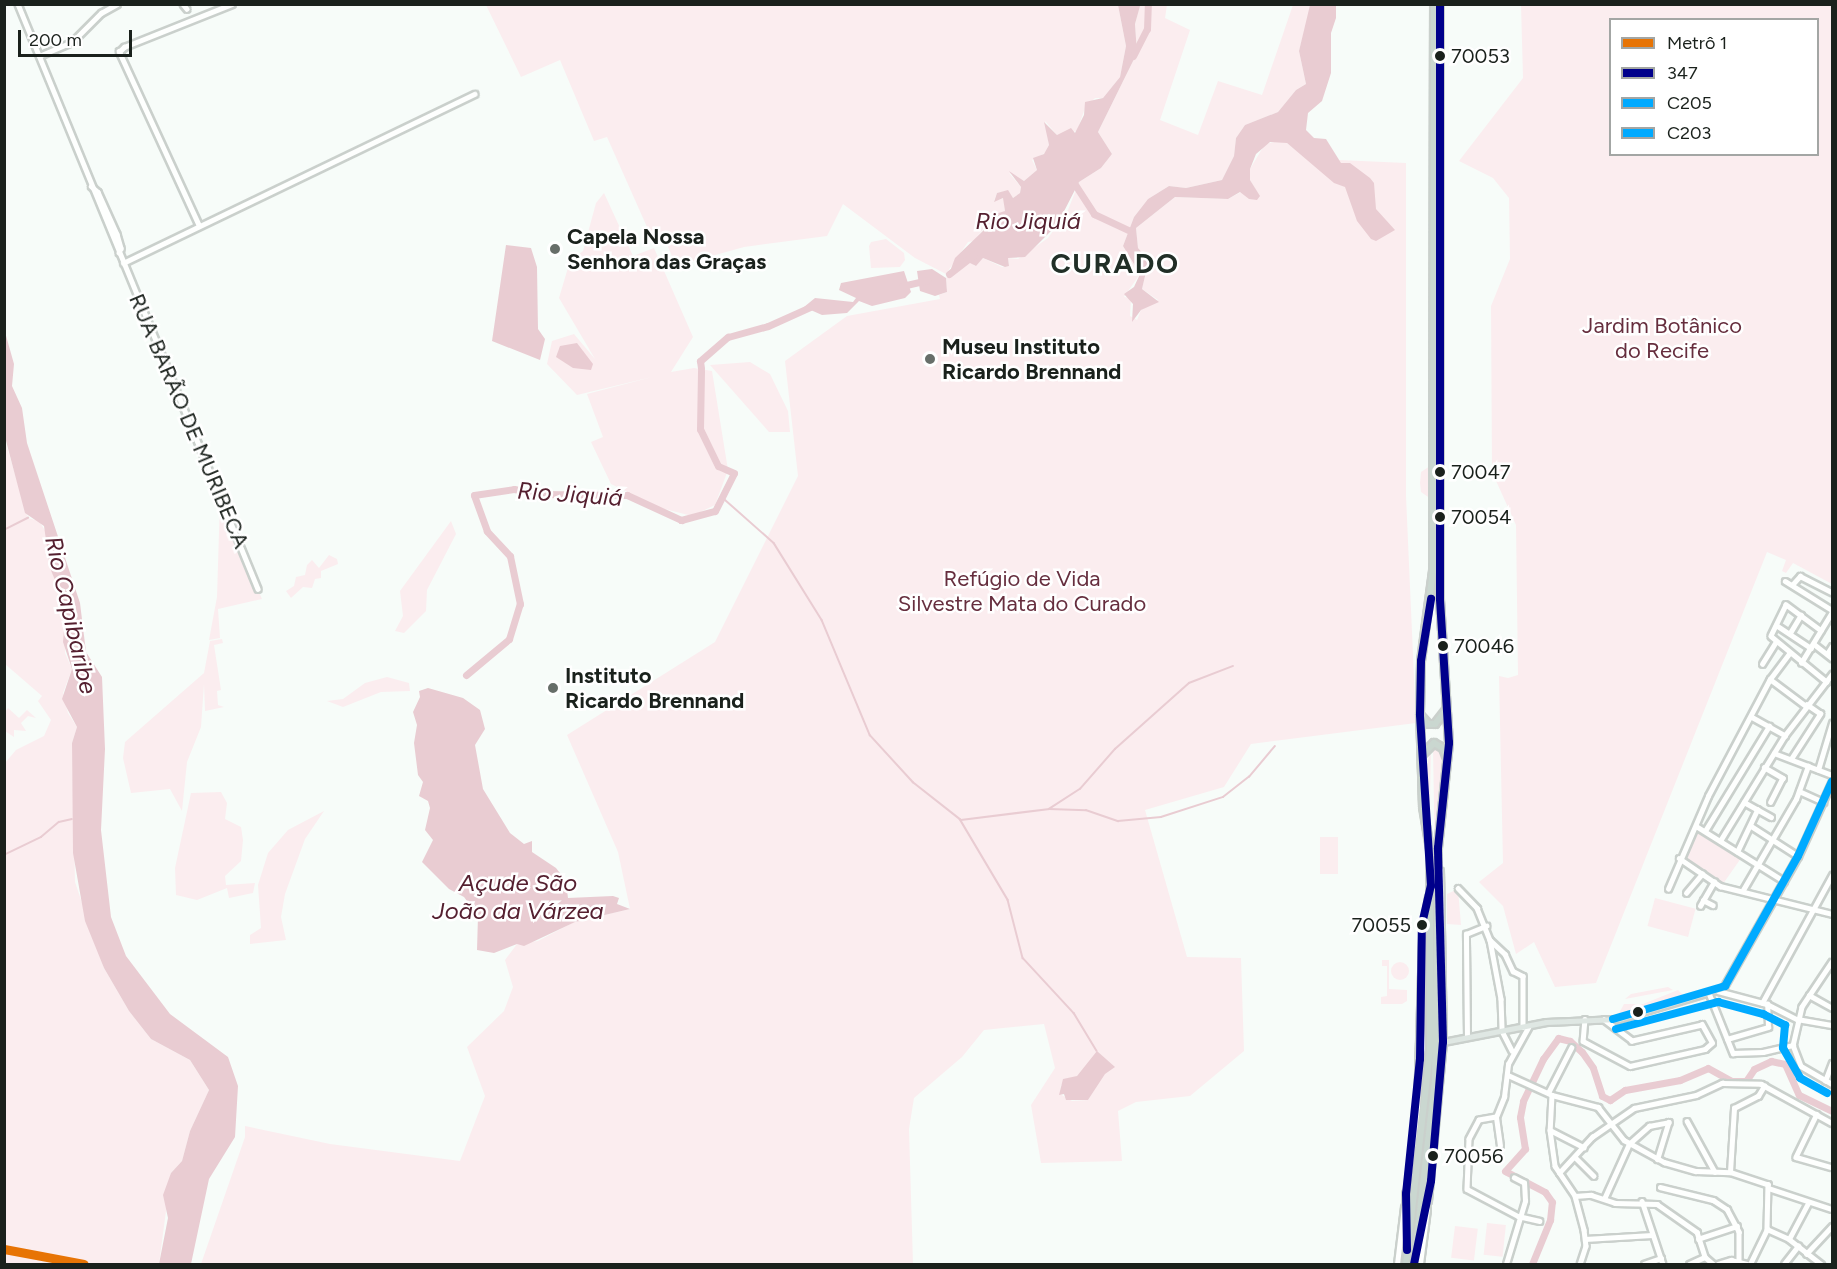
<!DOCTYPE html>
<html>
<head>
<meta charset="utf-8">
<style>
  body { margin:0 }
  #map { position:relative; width:1837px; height:1269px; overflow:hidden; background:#f7fcf9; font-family:Figtree,sans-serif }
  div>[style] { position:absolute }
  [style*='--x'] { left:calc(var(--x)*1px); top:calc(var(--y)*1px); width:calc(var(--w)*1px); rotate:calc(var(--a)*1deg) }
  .green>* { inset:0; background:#fbedef; transform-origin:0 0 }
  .round { border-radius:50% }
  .water>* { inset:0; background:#e9ccd2 }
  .stream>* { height:1.5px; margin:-0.75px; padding:0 0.75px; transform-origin:0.75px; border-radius:0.75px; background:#e9ccd2 }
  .river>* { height:7px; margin:-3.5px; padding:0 3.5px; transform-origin:3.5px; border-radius:3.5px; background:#e9ccd2 }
  .roads { filter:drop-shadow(2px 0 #cad0cc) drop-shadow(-2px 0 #cad0cc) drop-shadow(0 2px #cad0cc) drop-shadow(0 -2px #cad0cc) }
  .minor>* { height:4.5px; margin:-2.25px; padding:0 2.25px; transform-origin:2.25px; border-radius:2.25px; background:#fefffe }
  .major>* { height:5px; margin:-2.5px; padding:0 2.5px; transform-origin:2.5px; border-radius:2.5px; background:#dfe7e3 }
  .highway>* { height:6px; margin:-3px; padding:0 3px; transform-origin:3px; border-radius:3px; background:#cad7d0 }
  .bus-1>* { height:8px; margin:-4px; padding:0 4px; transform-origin:4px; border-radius:4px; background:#00008b }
  .bus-2>* { height:8px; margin:-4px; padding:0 4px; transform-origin:4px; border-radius:4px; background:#0af }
  .bus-3>* { height:8px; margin:-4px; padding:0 4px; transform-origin:4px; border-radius:4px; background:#0af }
  .metro-1>* { height:9px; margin:-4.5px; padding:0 4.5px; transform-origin:4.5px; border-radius:4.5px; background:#e77405 }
  .dots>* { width:16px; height:16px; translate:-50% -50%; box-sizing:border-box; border:3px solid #fff; border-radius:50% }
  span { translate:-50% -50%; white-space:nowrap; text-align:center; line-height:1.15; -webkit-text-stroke:5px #fff; paint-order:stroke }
  .bus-label { font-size:20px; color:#1a211c }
  .left { translate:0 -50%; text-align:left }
  .right { translate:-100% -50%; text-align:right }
  .poi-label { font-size:22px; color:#1a211c; font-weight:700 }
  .park-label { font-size:22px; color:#662e3e }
  .street-label { font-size:22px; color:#1a211c }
  .water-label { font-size:24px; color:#552030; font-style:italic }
  .district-label { font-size:28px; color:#212f27; font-weight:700; letter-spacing:1.5px }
  .frame { position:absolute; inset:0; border:6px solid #1a211c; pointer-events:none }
  .legend { position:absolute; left:1609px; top:18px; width:210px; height:138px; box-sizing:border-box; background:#fff; border:2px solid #a3a6a4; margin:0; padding:8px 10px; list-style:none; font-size:18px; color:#1a211c }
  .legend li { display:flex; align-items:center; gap:12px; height:30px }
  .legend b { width:30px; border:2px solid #a3a6a4 }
  .scale { position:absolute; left:18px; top:30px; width:114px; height:27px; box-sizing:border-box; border:3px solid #1a211c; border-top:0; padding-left:8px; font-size:18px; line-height:21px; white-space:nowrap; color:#1a211c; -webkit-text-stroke:4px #fff; paint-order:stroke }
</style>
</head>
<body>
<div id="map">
  <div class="green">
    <div style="clip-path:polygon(486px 5px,1118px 5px,1126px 46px,1120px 77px,1103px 98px,1095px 98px,1085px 108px,1077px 131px,1057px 135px,1045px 121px,1049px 145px,1045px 153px,1032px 160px,1037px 170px,1024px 181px,1009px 173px,1021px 187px,1020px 193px,1013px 198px,1006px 191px,997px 193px,994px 201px,1004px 198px,1005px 211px,988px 223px,974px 241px,968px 242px,946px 274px,915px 258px,843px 204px,827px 236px,744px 247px,676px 266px,666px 242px,655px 245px,607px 137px,594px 141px,560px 60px,521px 77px)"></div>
    <div style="clip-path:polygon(evenodd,1140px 5px,1167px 5px,1165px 18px,1190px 30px,1160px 120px,1198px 135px,1218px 81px,1262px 95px,1293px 5px,1310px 5px,1310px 9px,1299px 51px,1306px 84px,1296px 90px,1278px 112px,1245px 125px,1236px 138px,1234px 156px,1222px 180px,1186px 188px,1169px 186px,1148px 199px,1134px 217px,1123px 246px,1140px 274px,1124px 297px,1131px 298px,1130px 316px,1137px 320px,1141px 310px,1158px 300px,1142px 289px,1146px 272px,1155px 267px,1138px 248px,1136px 228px,1175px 197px,1228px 199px,1241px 192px,1259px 196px,1250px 180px,1250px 169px,1265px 144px,1283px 140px,1328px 175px,1339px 160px,1406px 163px,1406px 496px,1416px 723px,1251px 744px,1224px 787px,1145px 810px,1187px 957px,1241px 958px,1244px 1051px,1190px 1096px,1136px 1102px,1118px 1111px,1122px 1161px,1041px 1163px,1031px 1105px,1055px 1068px,1044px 1024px,984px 1030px,962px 1057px,914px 1098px,909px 1129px,913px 1264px,201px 1264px,245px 1137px,245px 1126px,330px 1144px,460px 1161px,485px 1096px,467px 1047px,504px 1011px,513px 987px,505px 960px,517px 944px,538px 941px,574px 922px,630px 909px,618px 852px,567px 735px,715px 642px,798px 476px,785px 361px,847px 316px,940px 299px,939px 295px,947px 292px,946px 278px,962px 261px,968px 260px,975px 266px,983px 258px,1002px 267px,1009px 266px,1008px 258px,1018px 259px,1048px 238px,1068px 210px,1079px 182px,1101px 168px,1112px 154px,1098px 132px,1137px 53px,1135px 24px,1140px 5px,1098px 1052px,1114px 1067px,1104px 1074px,1088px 1100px,1072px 1101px,1060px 1094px,1061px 1085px,1077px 1076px,1098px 1052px)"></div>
    <div style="clip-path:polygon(evenodd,1521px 5px,1832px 5px,1832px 584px,1793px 563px,1786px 573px,1782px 571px,1786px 560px,1767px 552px,1596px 983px,1555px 987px,1534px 942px,1516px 954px,1503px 906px,1479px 882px,1503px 863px,1499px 676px,1508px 678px,1518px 675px,1516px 525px,1492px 472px,1491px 306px,1510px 259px,1509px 198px,1493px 178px,1459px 161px,1523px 78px,1521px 5px,1610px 20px,1818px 20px,1818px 154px,1610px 154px,1610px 20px)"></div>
    <div style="clip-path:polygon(604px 193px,633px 256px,654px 248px,693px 337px,671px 372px,694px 368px,712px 371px,728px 470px,715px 505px,692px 516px,661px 508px,611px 484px,591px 442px,603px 437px,587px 394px,652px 377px,577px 395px,547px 364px,552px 341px,574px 334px,595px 359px,559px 298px,570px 261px,583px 251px,596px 203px)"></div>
    <div style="clip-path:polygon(886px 239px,904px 253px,905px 260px,900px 267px,871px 268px,869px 246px,871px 242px)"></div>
    <div style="clip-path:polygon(750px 362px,770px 374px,788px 411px,790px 432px,769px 432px,710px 365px)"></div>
    <div style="clip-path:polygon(4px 437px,28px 518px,39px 521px,46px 532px,50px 567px,66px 607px,65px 653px,72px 669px,63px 693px,68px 713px,77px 727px,72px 743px,75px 882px,104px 968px,129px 1011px,151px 1039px,190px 1060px,209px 1090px,190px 1131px,182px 1161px,171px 1173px,159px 1264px,5px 1264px,5px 763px,16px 750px,44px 736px,51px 720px,38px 701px,42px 696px,5px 664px)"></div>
    <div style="clip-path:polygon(1430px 466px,1431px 499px,1421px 492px,1420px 483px,1421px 472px)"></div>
    <div style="clip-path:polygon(220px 500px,262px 599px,218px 609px,220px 638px,209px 640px,217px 597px)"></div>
    <div style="clip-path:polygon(451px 521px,456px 534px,427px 590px,426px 611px,404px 633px,395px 631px,403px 616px,400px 591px)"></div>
    <div style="clip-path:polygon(329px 555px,337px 559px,338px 564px,321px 571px,321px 578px,315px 579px,312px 588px,303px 587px,291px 598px,286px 591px,294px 586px,296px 577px,305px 575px,307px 565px,312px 560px,319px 568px)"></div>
    <div style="clip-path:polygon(222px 639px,223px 643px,214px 645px,221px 690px,217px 691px,218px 705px,224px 707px,205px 711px,204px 684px,201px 727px,187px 762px,182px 811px,170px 789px,131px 793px,123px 758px,125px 742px,204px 673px,210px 641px)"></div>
    <div style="clip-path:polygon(387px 677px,409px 683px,410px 691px,381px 692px,343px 707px,327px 701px,343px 699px,365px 683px)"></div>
    <div style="clip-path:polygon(8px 708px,19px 718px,27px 710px,36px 718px,28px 716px,21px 723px,26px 731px,14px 730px,14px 737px,5px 731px,5px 712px)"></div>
    <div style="clip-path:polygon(1433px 748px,1441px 751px,1444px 764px,1435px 862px)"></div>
    <div style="clip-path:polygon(1431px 749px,1430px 801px,1427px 820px,1426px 769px)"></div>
    <div style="clip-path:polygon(221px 792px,227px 803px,225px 819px,241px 827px,243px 840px,241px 861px,225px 876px,226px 885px,255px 883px,253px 893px,229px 898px,227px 888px,197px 900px,176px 895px,175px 868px,191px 793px)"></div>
    <div style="clip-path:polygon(324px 811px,305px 839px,285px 894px,281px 917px,286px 940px,250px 944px,250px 935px,261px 928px,258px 885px,268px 853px,288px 830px)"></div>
    <div style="left:1698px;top:829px;width:52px;height:33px;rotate:35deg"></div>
    <div style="left:1320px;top:837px;width:18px;height:37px"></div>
    <div style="clip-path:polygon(1458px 889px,1461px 925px,1447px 924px,1447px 894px)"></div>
    <div style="left:1655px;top:898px;width:42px;height:29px;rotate:15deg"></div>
    <div style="clip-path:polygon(1382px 960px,1389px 960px,1389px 989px,1407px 990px,1407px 1001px,1402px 1004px,1381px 1004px,1381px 997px,1387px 996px,1387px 966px,1382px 966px)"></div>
    <div class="round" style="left:1391px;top:962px;width:18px;height:18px"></div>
    <div style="clip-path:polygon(1668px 987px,1673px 990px,1625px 999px,1631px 994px)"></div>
    <div style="clip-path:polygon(1678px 990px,1685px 997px,1618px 1015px,1624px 1004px,1643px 1004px)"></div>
    <div style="left:1487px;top:1223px;width:19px;height:32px;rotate:6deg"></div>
    <div style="left:1455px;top:1226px;width:23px;height:32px;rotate:7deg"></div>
  </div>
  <div class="water">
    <div style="clip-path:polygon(1118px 5px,1140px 6px,1135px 24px,1137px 53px,1098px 132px,1112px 154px,1101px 168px,1079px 182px,1057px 225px,1025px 257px,1008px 258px,1009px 266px,1005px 267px,983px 258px,976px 266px,964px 260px,949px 274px,955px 258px,986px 228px,989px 216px,1005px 211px,1003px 198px,994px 202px,997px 193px,1008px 190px,1013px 198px,1020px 193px,1021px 187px,1009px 171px,1024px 181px,1037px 170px,1033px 158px,1044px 154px,1049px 145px,1044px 122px,1057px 135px,1071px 128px,1075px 133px,1084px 115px,1085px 102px,1103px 98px,1120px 77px,1126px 46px)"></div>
    <div style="clip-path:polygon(1310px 5px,1336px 5px,1336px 18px,1331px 33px,1331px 73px,1322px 101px,1308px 113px,1306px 130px,1314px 138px,1326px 139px,1341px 163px,1350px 163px,1370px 178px,1374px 183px,1376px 209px,1395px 230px,1376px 241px,1371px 239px,1357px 221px,1345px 187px,1334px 183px,1287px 143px,1270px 142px,1256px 154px,1250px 169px,1250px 180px,1260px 196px,1257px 200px,1249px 199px,1240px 192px,1228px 199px,1175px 197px,1136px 228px,1138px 248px,1155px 267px,1146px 272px,1142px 289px,1159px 302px,1141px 310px,1132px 322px,1133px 304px,1124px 294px,1134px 287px,1140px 274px,1123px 246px,1134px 217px,1148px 199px,1169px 186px,1186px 188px,1222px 180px,1234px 156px,1236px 138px,1245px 125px,1278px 112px,1296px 90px,1306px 84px,1299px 51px)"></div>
    <div style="clip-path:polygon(506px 245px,531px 248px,537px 267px,538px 329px,545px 339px,540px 360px,492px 341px)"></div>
    <div style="clip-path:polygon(932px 269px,946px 278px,947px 292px,935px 296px,920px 291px,917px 271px)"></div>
    <div style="clip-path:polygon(904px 271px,911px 292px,905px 298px,872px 306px,859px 301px,847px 313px,822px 315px,804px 307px,815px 298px,853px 302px,856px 298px,839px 290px,841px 283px)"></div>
    <div style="clip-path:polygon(5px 332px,14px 364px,12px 386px,22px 408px,27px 443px,80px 603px,86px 652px,102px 677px,105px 749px,101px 830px,111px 917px,126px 956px,170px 1014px,228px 1057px,238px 1086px,235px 1137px,209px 1179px,191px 1264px,159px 1264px,168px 1218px,163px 1195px,171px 1173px,182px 1161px,190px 1131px,209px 1090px,190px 1060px,151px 1039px,129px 1011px,104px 968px,85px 921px,73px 853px,72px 743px,77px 727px,62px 699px,72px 669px,63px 642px,66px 607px,50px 568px,44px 526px,25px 513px,5px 437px)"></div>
    <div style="clip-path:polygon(577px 343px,593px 364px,591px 370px,573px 368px,556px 357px,560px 346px)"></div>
    <div style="clip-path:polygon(428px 688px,463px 698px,480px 710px,485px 729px,475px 745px,483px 789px,510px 833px,524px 844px,532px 841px,532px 852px,556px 868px,566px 881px,568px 898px,613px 896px,619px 898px,617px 904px,630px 909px,575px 922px,524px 946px,517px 944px,494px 953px,477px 950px,478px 916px,464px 897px,449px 889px,422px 862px,433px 840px,425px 830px,430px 808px,428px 801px,419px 796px,423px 782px,418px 775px,414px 743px,417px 725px,413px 712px,420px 697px,419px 691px)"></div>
    <div style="clip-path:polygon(1097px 1051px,1115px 1067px,1105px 1074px,1088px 1100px,1066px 1100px,1064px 1094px,1059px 1095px,1063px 1079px,1077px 1076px)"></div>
  </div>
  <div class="stream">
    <div style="--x:722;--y:497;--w:69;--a:41.5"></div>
    <div style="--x:774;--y:543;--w:91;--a:58.1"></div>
    <div style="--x:822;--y:620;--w:125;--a:67.3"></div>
    <div style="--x:870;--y:735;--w:64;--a:47.5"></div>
    <div style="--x:913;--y:782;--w:60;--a:38.2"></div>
    <div style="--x:960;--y:819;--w:94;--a:59.3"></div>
    <div style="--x:1008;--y:900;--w:60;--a:75.5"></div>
    <div style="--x:1023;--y:958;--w:75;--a:47.2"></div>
    <div style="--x:1074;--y:1013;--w:44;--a:58.8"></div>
    <div style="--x:4;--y:530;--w:27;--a:-27"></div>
    <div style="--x:1049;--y:809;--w:37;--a:-33"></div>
    <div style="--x:1080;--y:789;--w:53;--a:-48.8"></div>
    <div style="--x:1115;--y:749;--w:99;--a:-41.7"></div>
    <div style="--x:1189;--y:683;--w:47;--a:-21.1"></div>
    <div style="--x:961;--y:820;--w:89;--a:-7.1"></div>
    <div style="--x:1049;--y:809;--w:37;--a:2"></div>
    <div style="--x:1086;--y:810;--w:34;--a:19"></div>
    <div style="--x:1118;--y:821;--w:43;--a:-5.3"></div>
    <div style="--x:1161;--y:817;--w:65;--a:-17.9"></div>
    <div style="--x:1223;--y:797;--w:33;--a:-38"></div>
    <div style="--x:1249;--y:777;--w:40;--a:-50"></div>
    <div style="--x:4;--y:855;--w:41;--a:-25.9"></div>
    <div style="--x:41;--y:837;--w:23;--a:-40"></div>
    <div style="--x:59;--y:822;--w:13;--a:-13"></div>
  </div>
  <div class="river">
    <div style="--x:1133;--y:56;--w:30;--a:-63"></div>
    <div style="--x:1147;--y:29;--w:25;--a:-88"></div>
    <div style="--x:1074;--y:183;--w:37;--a:57"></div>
    <div style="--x:1094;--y:214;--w:38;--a:25"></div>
    <div style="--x:949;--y:274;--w:31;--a:-38"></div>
    <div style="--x:902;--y:286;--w:26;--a:-13"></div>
    <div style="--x:701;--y:368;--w:7;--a:-98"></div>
    <div style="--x:700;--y:361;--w:37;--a:-41"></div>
    <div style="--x:728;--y:337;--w:41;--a:-15.4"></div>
    <div style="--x:768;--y:326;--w:46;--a:-24.3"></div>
    <div style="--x:466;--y:675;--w:56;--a:-39.9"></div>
    <div style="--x:509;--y:639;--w:37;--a:-73"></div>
    <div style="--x:520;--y:604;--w:49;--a:-101.8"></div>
    <div style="--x:510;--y:556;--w:34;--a:-133"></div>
    <div style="--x:487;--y:531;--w:38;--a:-110"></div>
    <div style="--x:474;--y:495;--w:40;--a:-8.5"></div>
    <div style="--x:514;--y:489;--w:26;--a:11"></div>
    <div style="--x:540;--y:494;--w:87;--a:0.7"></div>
    <div style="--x:627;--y:495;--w:60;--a:24.8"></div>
    <div style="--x:681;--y:520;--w:35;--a:-15"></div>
    <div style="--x:715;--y:511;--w:42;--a:-63.4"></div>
    <div style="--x:734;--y:473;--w:17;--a:-156"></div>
    <div style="--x:718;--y:466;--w:41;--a:-115.9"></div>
    <div style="--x:700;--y:429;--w:58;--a:-89"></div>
    <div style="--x:1532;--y:1264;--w:48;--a:-67.8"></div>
    <div style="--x:1550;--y:1220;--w:18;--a:-84"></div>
    <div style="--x:1552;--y:1202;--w:12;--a:-125"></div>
    <div style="--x:1545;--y:1192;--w:45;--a:-152.3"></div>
    <div style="--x:1505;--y:1171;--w:30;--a:-48"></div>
    <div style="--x:1525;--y:1149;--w:32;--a:-99"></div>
    <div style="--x:1520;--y:1117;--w:16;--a:-79"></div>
    <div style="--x:1523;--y:1101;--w:47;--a:-64.5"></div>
    <div style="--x:1543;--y:1059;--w:26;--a:-54"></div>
    <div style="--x:1558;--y:1038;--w:12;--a:14"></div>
    <div style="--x:1570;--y:1041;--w:16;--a:43"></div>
    <div style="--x:1582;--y:1052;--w:19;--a:55"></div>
    <div style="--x:1593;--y:1068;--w:29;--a:72"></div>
    <div style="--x:1602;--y:1096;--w:9;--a:27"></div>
    <div style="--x:1610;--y:1100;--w:18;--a:-34"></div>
    <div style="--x:1625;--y:1090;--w:56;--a:-10.3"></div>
    <div style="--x:1680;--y:1080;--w:30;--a:-23"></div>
    <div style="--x:1708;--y:1068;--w:26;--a:29"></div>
    <div style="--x:1731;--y:1081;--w:15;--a:0"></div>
    <div style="--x:1746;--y:1081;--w:14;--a:-56"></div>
    <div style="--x:1754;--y:1069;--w:19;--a:-25"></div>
    <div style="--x:1771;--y:1061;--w:14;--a:12"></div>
    <div style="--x:1785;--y:1064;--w:34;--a:66"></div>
    <div style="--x:1799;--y:1095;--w:37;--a:26"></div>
  </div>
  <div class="roads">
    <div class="minor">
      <div style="--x:18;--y:4;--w:632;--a:67.69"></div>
      <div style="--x:183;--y:4;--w:6;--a:51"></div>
      <div style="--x:39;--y:56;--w:36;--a:-23"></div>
      <div style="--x:72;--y:42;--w:41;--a:-45"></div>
      <div style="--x:101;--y:13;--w:18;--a:-29"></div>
      <div style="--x:91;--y:186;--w:9;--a:41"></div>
      <div style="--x:98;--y:192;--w:46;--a:65.7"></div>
      <div style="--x:117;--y:234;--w:15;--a:74"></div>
      <div style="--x:121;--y:248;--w:5;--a:112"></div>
      <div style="--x:199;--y:226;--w:192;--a:-114.7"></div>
      <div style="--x:119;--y:52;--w:7;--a:-45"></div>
      <div style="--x:124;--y:47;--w:116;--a:-21.7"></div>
      <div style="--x:123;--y:263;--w:390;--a:-25.7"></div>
      <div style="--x:1785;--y:581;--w:55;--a:31.7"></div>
      <div style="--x:1792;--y:585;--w:12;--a:-48"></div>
      <div style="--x:1800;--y:576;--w:36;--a:27"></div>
      <div style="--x:1776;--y:625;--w:42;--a:33.3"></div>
      <div style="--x:1821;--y:631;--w:44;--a:-143.4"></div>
      <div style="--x:1786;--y:605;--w:34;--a:116"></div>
      <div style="--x:1771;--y:636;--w:72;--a:39.4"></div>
      <div style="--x:1790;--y:633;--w:21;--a:-59"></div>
      <div style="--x:1814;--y:644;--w:23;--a:38"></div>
      <div style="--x:1827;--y:654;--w:9;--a:-58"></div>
      <div style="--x:1801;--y:663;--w:60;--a:-58.7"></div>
      <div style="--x:1762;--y:664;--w:26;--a:-58"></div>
      <div style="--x:1770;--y:679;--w:45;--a:36.9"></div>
      <div style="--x:1752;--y:717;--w:38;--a:29"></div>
      <div style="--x:1774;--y:753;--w:62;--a:20.8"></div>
      <div style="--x:1791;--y:759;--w:54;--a:-57.2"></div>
      <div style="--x:1820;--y:714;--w:16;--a:-145"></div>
      <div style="--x:1764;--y:767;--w:22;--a:30"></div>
      <div style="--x:1783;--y:778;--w:27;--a:117"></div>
      <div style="--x:1818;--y:770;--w:49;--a:-73.4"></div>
      <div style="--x:1799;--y:791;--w:27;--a:24"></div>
      <div style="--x:1744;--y:802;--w:31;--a:29"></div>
      <div style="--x:1696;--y:826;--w:104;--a:32"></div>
      <div style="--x:1751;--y:826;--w:56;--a:32.6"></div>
      <div style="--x:1705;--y:831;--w:123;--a:-58.6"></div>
      <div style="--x:1720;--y:841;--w:124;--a:-58.5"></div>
      <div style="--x:1785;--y:735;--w:77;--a:-52.4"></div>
      <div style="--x:1737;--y:852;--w:47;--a:-64.5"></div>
      <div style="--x:1679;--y:858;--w:50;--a:34.3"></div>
      <div style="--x:1720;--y:886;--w:115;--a:14"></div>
      <div style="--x:1458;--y:888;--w:28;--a:46"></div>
      <div style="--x:1477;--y:908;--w:35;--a:68"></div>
      <div style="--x:1490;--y:940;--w:21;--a:43"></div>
      <div style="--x:1505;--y:954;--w:19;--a:65"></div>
      <div style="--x:1513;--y:971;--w:11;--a:27"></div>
      <div style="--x:1523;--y:976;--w:51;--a:90"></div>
      <div style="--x:1668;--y:889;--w:101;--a:-66.7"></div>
      <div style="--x:1708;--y:796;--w:132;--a:-62.1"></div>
      <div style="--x:1770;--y:679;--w:31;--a:-53"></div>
      <div style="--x:1743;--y:890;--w:105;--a:-59.8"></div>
      <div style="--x:1796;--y:799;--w:35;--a:-70"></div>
      <div style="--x:1686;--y:893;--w:25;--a:-50"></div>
      <div style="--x:1703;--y:900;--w:11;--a:27"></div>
      <div style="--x:1700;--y:906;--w:28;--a:-60"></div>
      <div style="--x:1490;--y:940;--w:60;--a:79.4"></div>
      <div style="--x:1501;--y:999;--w:32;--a:88"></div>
      <div style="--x:1502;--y:1031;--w:22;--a:63"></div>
      <div style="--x:1832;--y:962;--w:54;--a:123.7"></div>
      <div style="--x:1802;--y:1007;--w:39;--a:103"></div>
      <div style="--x:1793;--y:1045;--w:22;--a:69"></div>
      <div style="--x:1801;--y:1066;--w:36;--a:30"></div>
      <div style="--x:1718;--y:991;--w:51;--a:14.9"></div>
      <div style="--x:1767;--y:1004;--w:34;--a:27"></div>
      <div style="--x:1797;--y:1019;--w:36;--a:10"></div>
      <div style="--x:1709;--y:993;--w:65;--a:68.2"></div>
      <div style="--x:1733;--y:1053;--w:30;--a:-2"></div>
      <div style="--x:1763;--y:1052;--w:31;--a:-13"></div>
      <div style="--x:1809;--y:995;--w:26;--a:29"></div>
      <div style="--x:1762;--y:1003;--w:146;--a:-61.3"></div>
      <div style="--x:1585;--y:1019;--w:22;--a:95"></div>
      <div style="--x:1583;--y:1041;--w:53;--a:28"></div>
      <div style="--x:1630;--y:1066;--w:77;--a:-12.8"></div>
      <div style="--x:1705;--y:1049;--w:9;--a:-41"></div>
      <div style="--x:1712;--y:1043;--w:21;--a:-119"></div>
      <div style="--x:1702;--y:1025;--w:72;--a:167.1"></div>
      <div style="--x:1632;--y:1041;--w:35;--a:-143"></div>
      <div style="--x:1467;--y:1037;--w:103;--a:-90.6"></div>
      <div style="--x:1466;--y:934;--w:22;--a:-22"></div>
      <div style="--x:1727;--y:1039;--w:43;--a:-16.3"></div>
      <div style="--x:1768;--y:1027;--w:23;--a:-92"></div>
      <div style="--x:1508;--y:1075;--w:48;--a:24.4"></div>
      <div style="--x:1552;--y:1095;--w:48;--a:14.6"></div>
      <div style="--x:1598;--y:1107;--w:42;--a:51.8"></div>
      <div style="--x:1624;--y:1140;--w:46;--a:28.8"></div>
      <div style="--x:1664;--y:1162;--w:33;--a:16"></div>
      <div style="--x:1696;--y:1171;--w:34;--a:2"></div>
      <div style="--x:1730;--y:1172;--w:40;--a:18"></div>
      <div style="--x:1768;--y:1184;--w:45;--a:91.3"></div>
      <div style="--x:1767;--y:1229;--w:24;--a:24"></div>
      <div style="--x:1789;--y:1239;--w:41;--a:38"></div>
      <div style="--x:1825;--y:1081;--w:19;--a:-69"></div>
      <div style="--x:1548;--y:1093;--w:51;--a:-62.9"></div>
      <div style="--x:1552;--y:1095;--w:35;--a:93"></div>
      <div style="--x:1550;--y:1130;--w:36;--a:82"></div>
      <div style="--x:1555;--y:1166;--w:36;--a:56"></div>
      <div style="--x:1575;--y:1196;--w:35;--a:75"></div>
      <div style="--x:1584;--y:1230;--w:16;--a:83"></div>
      <div style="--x:1586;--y:1246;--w:19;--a:108"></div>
      <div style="--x:1817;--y:1114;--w:48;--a:116"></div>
      <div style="--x:1796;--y:1157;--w:37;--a:16"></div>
      <div style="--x:1496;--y:1117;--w:17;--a:170"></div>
      <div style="--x:1479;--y:1120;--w:21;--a:118"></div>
      <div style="--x:1469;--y:1139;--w:50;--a:92.3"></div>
      <div style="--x:1467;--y:1189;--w:58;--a:27.9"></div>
      <div style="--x:1518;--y:1216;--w:22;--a:13"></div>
      <div style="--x:1687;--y:1121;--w:58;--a:61.2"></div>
      <div style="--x:1550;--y:1130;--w:38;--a:27"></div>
      <div style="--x:1500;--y:1146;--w:29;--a:-98"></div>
      <div style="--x:1496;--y:1117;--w:22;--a:-68"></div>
      <div style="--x:1504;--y:1097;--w:33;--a:-83"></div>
      <div style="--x:1508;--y:1064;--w:43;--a:-61.1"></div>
      <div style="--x:1576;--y:1158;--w:25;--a:45"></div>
      <div style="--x:1730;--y:1172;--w:64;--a:-86.4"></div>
      <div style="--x:1734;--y:1108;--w:27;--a:-27"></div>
      <div style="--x:1758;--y:1096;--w:12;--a:-59"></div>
      <div style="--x:1559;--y:1173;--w:49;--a:-47.5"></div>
      <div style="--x:1592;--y:1137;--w:51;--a:-34.6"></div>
      <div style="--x:1634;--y:1108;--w:63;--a:-11.8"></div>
      <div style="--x:1696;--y:1095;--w:29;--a:-25"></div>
      <div style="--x:1722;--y:1083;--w:39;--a:1"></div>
      <div style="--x:1761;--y:1084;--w:81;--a:28.8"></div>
      <div style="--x:1660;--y:1187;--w:55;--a:13.8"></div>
      <div style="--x:1713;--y:1200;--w:17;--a:33"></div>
      <div style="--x:1727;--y:1209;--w:26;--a:62"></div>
      <div style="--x:1739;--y:1232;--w:30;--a:90"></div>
      <div style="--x:1768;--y:1188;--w:67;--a:18.2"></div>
      <div style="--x:1406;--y:1196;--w:90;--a:-83"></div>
      <div style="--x:1417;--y:1107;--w:170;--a:-88.3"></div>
      <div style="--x:1422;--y:937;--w:40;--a:-81.5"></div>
      <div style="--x:1575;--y:1196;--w:16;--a:-4"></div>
      <div style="--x:1591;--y:1195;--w:25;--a:18"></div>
      <div style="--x:1615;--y:1203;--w:42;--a:1.4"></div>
      <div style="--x:1657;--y:1204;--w:49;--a:35"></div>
      <div style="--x:1697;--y:1232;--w:26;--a:72"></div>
      <div style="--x:1604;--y:1199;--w:60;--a:-65.6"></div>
      <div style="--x:1629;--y:1144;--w:27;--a:-42"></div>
      <div style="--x:1649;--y:1126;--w:20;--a:-11"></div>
      <div style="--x:1669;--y:1122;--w:39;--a:107"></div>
      <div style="--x:1428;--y:1201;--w:160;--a:-84.6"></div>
      <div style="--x:1443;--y:1042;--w:171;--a:-91"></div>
      <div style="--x:1642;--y:1201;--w:66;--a:71.6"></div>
      <div style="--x:1585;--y:1239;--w:67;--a:-3.4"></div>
      <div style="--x:1698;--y:1239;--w:41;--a:-18.4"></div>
      <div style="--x:1789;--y:1239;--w:40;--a:-62"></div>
      <div style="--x:1806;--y:1254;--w:38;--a:-47"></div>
      <div style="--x:1397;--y:1264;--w:57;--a:-83"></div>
      <div style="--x:1420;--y:1264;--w:55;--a:-82.7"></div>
      <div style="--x:1506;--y:1264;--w:66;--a:-73.2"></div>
      <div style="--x:1525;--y:1201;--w:18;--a:-93"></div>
      <div style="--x:1524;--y:1183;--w:11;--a:-153"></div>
      <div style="--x:1644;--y:1264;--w:18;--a:-19"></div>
      <div style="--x:1689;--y:1264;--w:17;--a:-24"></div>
      <div style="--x:1705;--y:1257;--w:11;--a:41"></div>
      <div style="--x:1718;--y:1264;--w:14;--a:-17"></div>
      <div style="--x:1731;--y:1260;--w:16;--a:14"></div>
      <div style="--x:1750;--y:1264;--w:39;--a:-64"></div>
      <div style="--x:1784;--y:1264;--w:23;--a:-52"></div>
    </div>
    <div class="major">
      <div style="--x:1443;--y:1042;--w:105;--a:-11"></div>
      <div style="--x:1546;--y:1022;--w:72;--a:-2.4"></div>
      <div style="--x:1618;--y:1019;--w:109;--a:-16.4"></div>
      <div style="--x:1723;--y:988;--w:152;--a:-60.4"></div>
      <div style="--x:1798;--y:856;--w:82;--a:-65.6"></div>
    </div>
    <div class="highway">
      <div style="--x:1420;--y:715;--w:12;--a:48"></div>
      <div style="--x:1428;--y:724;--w:7;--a:0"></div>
      <div style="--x:1435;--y:724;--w:18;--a:-52"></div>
      <div style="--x:1422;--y:755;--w:17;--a:-45"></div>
      <div style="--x:1434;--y:743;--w:10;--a:29"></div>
      <div style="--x:1443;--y:748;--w:9;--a:69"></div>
      <div style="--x:1406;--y:1194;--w:39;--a:89"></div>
      <div style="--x:1422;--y:1217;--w:18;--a:-71"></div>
      <div style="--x:1406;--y:1264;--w:214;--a:-83.6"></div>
      <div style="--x:1430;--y:1051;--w:202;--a:-90"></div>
      <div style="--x:1430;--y:849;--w:43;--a:-99.5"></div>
      <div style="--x:1423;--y:807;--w:93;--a:-91.8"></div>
      <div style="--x:1420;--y:714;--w:53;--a:-88.9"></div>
      <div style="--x:1421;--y:661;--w:91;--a:-82.4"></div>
      <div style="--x:1433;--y:571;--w:567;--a:-89.9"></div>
      <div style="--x:1414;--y:1264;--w:184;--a:-83.5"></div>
      <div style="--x:1435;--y:1081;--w:233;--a:-89.3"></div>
      <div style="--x:1438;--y:848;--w:106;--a:-84"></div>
      <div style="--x:1449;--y:743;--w:145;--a:-93.6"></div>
      <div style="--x:1440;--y:598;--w:594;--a:-90"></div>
    </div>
  </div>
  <div class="bus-1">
    <div style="--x:1407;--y:1250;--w:56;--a:-91"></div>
    <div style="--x:1406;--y:1194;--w:136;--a:-84.1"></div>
    <div style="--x:1420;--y:1059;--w:135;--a:-89.2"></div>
    <div style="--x:1422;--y:924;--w:39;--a:-77"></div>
    <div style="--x:1431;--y:886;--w:172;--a:-93.7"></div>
    <div style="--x:1420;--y:714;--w:53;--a:-88.9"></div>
    <div style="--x:1421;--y:661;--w:63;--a:-80.8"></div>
    <div style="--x:1414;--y:1264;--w:85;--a:-78.4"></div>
    <div style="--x:1431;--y:1181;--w:140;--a:-85.1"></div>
    <div style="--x:1443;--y:1042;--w:194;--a:-91.5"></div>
    <div style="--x:1438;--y:848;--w:106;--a:-84"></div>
    <div style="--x:1449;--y:743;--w:145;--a:-93.6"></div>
    <div style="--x:1440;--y:598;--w:594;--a:-90"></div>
  </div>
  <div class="bus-2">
    <div style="--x:1613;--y:1019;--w:117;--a:-16.4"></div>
    <div style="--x:1725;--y:986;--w:149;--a:-60.7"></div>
    <div style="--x:1798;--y:856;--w:82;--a:-65.6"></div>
  </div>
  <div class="bus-3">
    <div style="--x:1616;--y:1029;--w:106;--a:-14.8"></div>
    <div style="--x:1718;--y:1002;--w:47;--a:14.9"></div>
    <div style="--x:1763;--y:1014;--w:25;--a:27"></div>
    <div style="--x:1785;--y:1025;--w:23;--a:95"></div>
    <div style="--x:1783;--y:1048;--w:34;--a:60"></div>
    <div style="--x:1800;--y:1078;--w:31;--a:29"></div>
  </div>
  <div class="metro-1">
    <div style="--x:4;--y:1249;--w:81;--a:10.6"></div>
  </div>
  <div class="dots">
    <div style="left:1440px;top:56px;background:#1a211c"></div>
    <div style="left:555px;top:249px;background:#676e69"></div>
    <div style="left:930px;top:359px;background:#676e69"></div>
    <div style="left:1440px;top:472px;background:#1a211c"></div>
    <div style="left:1440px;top:517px;background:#1a211c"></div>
    <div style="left:1443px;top:646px;background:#1a211c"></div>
    <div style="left:553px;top:688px;background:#676e69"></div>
    <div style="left:1422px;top:925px;background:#1a211c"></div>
    <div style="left:1638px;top:1012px;background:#1a211c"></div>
    <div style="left:1433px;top:1156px;background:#1a211c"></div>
  </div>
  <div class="bus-label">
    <span class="left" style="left:1451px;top:56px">70053</span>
    <span class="left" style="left:1451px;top:472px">70047</span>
    <span class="left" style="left:1451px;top:517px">70054</span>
    <span class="left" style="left:1454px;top:646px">70046</span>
    <span class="right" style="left:1411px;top:925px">70055</span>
    <span class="left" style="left:1444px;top:1156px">70056</span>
  </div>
  <div class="poi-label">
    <span class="left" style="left:567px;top:249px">Capela Nossa<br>Senhora das Graças</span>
    <span class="left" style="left:942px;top:359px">Museu Instituto<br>Ricardo Brennand</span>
    <span class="left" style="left:565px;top:688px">Instituto<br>Ricardo Brennand</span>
  </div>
  <div class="park-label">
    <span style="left:1662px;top:338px">Jardim Botânico<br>do Recife</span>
    <span style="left:1022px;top:591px">Refúgio de Vida<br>Silvestre Mata do Curado</span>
  </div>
  <div class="street-label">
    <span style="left:189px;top:421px;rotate:67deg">RUA BARÃO DE MURIBECA</span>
  </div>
  <div class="water-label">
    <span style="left:1028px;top:221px">Rio Jiquiá</span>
    <span style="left:570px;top:494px;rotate:4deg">Rio Jiquiá</span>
    <span style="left:71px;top:615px;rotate:77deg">Rio Capibaribe</span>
    <span style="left:518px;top:897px">Açude São<br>João da Várzea</span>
  </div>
  <div class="district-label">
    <span style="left:1115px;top:263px">CURADO</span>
  </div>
  <div class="frame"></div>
  <ul class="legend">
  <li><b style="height:8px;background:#e77405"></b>Metrô 1</li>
  <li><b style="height:8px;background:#00008b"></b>347</li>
  <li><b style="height:8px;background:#0af"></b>C205</li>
  <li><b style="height:8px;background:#0af"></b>C203</li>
  </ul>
  <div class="scale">200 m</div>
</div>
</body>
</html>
